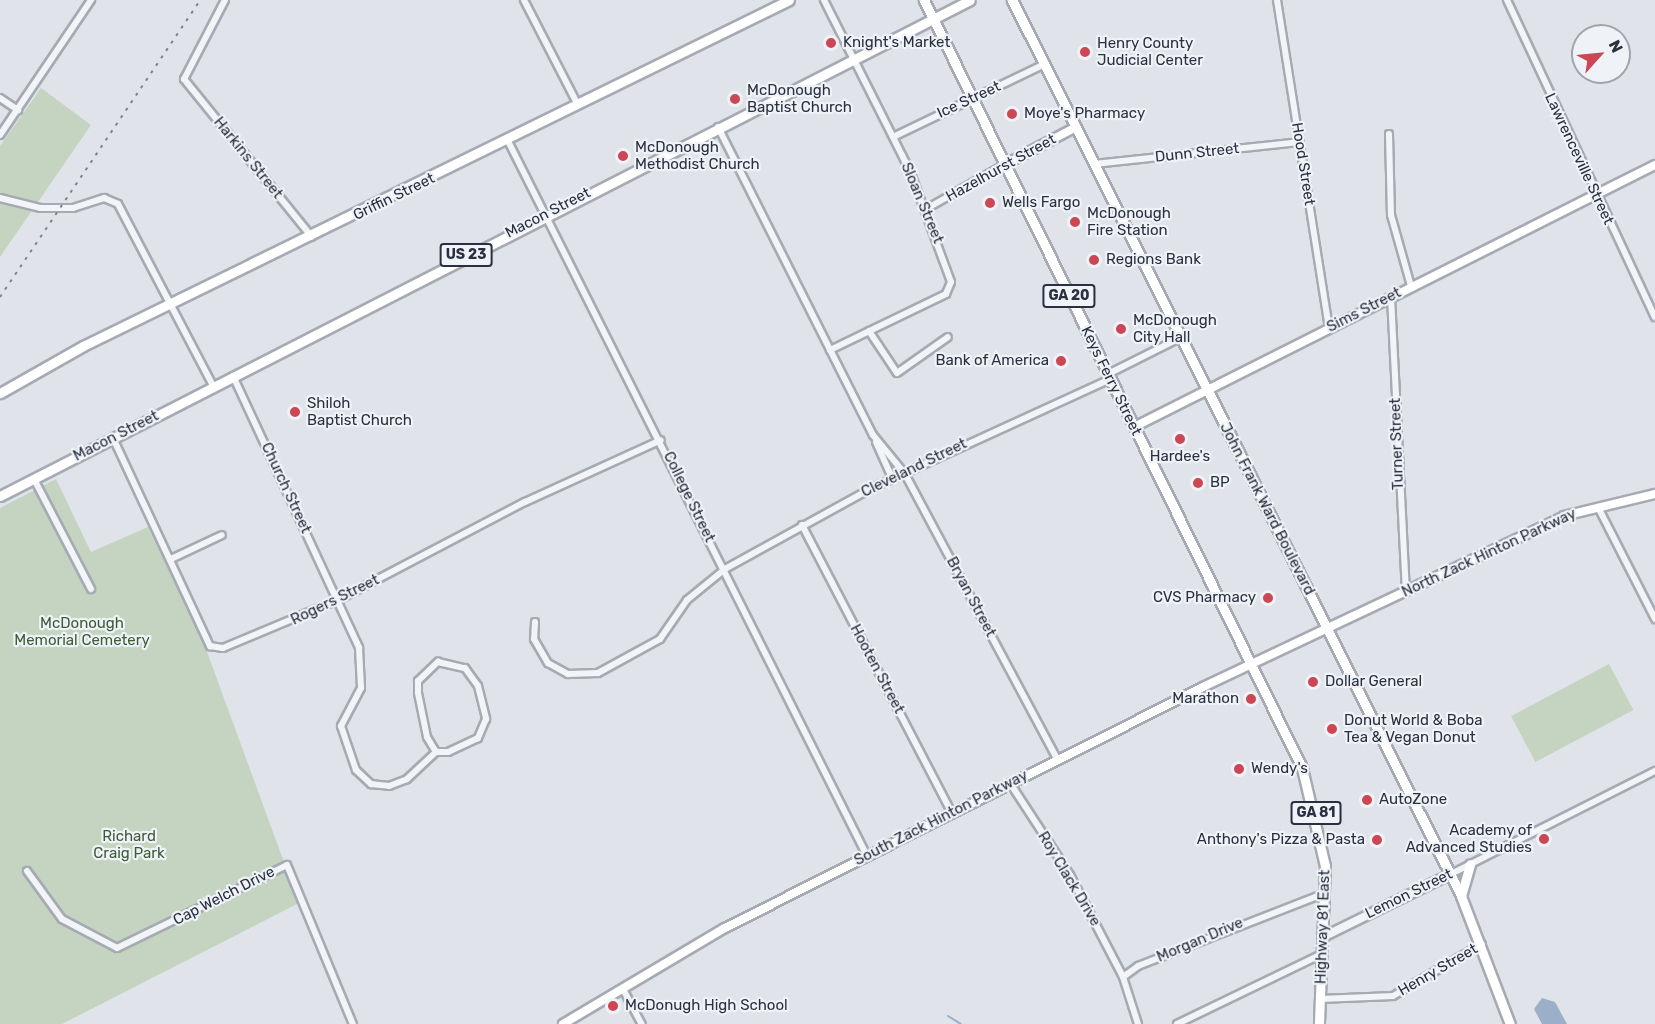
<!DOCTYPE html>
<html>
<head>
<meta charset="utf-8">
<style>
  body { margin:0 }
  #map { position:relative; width:1655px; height:1024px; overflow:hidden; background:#e0e3e9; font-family:Rubik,sans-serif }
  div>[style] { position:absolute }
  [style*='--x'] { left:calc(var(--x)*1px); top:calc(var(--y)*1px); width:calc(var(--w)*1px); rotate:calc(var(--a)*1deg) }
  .green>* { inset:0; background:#c5d3c1; transform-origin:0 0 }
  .water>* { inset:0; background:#9bafc8 }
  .stream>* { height:2px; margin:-1px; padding:0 1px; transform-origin:1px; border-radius:1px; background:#9bafc8 }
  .roads { filter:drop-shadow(2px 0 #a5aab3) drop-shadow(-2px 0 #a5aab3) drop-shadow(0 2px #a5aab3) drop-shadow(0 -2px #a5aab3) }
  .minor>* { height:6px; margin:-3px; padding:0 3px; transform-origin:3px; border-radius:3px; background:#f3f4f7 }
  .tertiary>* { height:8px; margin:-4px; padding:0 4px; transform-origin:4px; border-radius:4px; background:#f3f4f7 }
  .secondary>* { height:8px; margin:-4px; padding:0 4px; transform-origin:4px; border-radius:4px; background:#fff }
  .primary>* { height:9px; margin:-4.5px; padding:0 4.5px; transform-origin:4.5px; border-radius:4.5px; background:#fff }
  .rail>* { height:2px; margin-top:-1px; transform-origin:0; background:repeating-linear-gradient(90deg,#7a8192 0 3px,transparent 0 9px) }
  .dots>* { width:16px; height:16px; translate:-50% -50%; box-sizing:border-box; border:3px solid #eff2f6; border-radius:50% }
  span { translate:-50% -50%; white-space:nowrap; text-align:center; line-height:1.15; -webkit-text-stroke:4.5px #eff2f6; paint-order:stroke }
  .shield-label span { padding:2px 4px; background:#eff2f6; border:2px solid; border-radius:4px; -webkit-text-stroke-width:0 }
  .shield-label { font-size:14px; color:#293040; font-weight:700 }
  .poi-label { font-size:15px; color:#293040 }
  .left { translate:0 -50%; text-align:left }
  .right { translate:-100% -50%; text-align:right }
  .street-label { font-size:15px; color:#293040 }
  .park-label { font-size:15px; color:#3b5c36 }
  .north { position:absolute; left:1571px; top:24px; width:60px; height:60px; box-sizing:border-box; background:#eff2f6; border:2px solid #a0a4ad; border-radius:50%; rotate:63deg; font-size:16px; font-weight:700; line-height:24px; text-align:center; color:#293040 }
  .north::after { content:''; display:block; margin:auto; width:21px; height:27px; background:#cc4653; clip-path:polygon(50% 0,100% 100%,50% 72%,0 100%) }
</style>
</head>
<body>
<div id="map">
  <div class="green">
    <div style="clip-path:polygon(41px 88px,91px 125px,0 257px,0 146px)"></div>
    <div style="clip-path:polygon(56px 479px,91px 552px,148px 527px,203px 641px,299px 903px,62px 1024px,0 1024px,0 508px)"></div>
    <div style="left:1609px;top:664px;width:52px;height:111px;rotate:62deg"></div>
  </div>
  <div class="water">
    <div style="clip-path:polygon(1542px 998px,1555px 1002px,1567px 1024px,1542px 1024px,1534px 1009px)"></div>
  </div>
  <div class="stream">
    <div style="--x:948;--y:1016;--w:15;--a:32"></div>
  </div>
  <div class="roads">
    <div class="minor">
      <div style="--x:225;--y:0;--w:89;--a:117.4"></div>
      <div style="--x:184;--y:79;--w:203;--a:51"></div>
      <div style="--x:524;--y:0;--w:118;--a:62.8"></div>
      <div style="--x:824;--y:0;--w:191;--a:63.3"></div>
      <div style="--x:910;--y:171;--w:118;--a:69.7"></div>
      <div style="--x:951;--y:282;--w:13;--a:113"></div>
      <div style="--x:946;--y:294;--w:129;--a:154.2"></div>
      <div style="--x:1277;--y:0;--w:332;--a:81"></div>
      <div style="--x:1507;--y:0;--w:350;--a:65"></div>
      <div style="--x:0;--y:98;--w:22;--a:34"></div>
      <div style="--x:718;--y:127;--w:345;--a:63.3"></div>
      <div style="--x:873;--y:435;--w:50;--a:50.6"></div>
      <div style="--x:905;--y:474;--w:323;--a:61.9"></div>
      <div style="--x:1389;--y:134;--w:81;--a:88.6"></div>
      <div style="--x:1391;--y:215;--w:74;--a:74.3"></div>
      <div style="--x:0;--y:135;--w:163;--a:-56"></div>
      <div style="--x:893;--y:137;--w:169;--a:-25.7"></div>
      <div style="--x:508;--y:141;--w:800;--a:63.34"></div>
      <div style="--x:1094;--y:164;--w:206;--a:-6.1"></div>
      <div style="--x:0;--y:198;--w:41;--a:14"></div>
      <div style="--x:40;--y:208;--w:33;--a:0"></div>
      <div style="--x:73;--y:208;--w:33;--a:-18"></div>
      <div style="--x:104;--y:198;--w:15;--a:23"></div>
      <div style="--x:118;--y:204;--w:205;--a:62.4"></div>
      <div style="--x:926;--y:209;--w:90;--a:-29.4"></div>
      <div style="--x:1391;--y:297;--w:295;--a:87.1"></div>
      <div style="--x:869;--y:331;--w:50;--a:56.3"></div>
      <div style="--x:897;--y:373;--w:62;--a:-35.2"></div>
      <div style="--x:1108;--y:374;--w:80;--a:-26.6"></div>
      <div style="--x:233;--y:376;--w:300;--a:65.1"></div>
      <div style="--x:359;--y:648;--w:40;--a:87.1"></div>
      <div style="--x:361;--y:688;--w:43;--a:117.8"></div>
      <div style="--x:341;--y:726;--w:46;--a:71.2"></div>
      <div style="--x:356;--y:770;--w:21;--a:43"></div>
      <div style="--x:371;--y:784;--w:18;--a:6"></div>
      <div style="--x:389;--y:786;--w:19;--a:-21"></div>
      <div style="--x:407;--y:779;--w:40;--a:-43"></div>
      <div style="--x:113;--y:438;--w:230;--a:65"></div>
      <div style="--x:210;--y:646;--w:13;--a:9"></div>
      <div style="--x:223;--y:648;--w:125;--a:-22.7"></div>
      <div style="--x:338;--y:600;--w:211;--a:-27.7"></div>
      <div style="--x:525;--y:502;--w:149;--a:-24.5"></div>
      <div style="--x:876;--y:442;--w:39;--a:66"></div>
      <div style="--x:34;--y:479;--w:124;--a:62.6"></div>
      <div style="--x:1598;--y:507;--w:126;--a:63"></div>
      <div style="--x:802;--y:525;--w:325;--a:62.5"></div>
      <div style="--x:171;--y:559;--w:56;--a:-25.2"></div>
      <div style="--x:535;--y:622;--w:17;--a:93"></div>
      <div style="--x:534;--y:639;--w:28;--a:60"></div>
      <div style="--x:548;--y:663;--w:23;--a:29"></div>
      <div style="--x:568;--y:674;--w:30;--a:-2"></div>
      <div style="--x:598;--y:673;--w:71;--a:-28.7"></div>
      <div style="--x:660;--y:639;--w:47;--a:-55.3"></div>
      <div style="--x:687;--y:600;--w:49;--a:-39.2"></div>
      <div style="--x:725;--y:569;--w:163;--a:-28.9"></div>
      <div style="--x:868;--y:490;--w:266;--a:-24.6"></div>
      <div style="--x:438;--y:662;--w:28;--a:13"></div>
      <div style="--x:465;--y:668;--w:22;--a:54"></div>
      <div style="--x:478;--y:686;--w:34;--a:76"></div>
      <div style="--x:486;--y:719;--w:21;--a:113"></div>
      <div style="--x:478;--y:738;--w:33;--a:155"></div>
      <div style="--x:448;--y:752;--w:12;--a:180"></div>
      <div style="--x:436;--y:752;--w:17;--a:-121"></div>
      <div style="--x:427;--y:737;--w:45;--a:-101.6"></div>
      <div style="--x:418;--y:693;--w:12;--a:-90"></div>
      <div style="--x:418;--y:681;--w:28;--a:-44"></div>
      <div style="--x:1010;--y:783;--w:110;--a:56.9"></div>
      <div style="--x:1070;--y:875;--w:115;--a:62.5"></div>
      <div style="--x:27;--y:871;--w:59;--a:53.9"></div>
      <div style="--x:62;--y:919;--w:62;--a:27.8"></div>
      <div style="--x:117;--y:948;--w:189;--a:-26"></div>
      <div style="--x:287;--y:865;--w:172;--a:67.5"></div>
      <div style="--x:1451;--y:874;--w:229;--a:-26.8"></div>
      <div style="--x:623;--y:989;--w:40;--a:62"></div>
      <div style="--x:1320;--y:999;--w:73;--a:-2.4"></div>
      <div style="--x:1393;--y:996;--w:103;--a:-30.3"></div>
      <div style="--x:1138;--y:1024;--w:49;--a:-107.7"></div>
      <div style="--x:1123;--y:977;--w:19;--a:-36"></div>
      <div style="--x:1138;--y:966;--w:201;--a:-21.3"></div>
      <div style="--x:1177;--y:1024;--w:161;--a:-25.8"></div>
    </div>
    <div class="tertiary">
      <div style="--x:1323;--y:937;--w:143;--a:-26.2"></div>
    </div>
    <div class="secondary">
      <div style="--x:1004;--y:165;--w:81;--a:-27.8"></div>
      <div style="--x:1134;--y:427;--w:583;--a:-26.7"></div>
      <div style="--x:563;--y:1024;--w:188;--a:-30.7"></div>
      <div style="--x:725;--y:928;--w:535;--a:-26.76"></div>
      <div style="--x:1203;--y:687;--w:399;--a:-25.3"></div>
      <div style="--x:1564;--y:516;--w:94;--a:-13.6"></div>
    </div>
    <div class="primary">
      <div style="--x:924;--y:0;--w:856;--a:63.79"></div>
      <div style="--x:1302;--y:768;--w:101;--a:76.8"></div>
      <div style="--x:1325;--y:866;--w:158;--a:92.2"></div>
      <div style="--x:1012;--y:0;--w:1002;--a:63.38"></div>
      <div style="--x:1461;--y:896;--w:137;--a:69.1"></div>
      <div style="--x:0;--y:393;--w:95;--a:-29.5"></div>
      <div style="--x:83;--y:346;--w:786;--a:-26.11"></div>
      <div style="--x:0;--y:496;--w:1089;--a:-27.08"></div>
      <div style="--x:1461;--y:896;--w:33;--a:-74"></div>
    </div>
  </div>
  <div class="rail">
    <div style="--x:0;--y:297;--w:358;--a:-56"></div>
  </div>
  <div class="dots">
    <div style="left:831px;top:43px;background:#cc4653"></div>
    <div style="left:1085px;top:52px;background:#cc4653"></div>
    <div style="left:735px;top:99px;background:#cc4653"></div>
    <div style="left:1012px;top:114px;background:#cc4653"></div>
    <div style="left:623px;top:156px;background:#cc4653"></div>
    <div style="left:990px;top:203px;background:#cc4653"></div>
    <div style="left:1075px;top:222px;background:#cc4653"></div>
    <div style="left:1094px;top:260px;background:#cc4653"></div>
    <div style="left:1121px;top:329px;background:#cc4653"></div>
    <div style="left:1061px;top:361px;background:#cc4653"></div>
    <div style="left:295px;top:412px;background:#cc4653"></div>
    <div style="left:1180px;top:439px;background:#cc4653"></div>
    <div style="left:1198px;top:483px;background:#cc4653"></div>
    <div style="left:1268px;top:598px;background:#cc4653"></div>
    <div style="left:1313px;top:682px;background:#cc4653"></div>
    <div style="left:1251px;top:699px;background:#cc4653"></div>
    <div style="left:1332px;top:729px;background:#cc4653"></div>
    <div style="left:1239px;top:769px;background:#cc4653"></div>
    <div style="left:1367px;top:800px;background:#cc4653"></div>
    <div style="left:1544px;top:839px;background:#cc4653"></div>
    <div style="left:1377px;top:840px;background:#cc4653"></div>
    <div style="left:613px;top:1006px;background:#cc4653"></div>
  </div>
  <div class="shield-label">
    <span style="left:466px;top:255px">US 23</span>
    <span style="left:1069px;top:296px">GA 20</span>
    <span style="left:1316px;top:813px">GA 81</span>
  </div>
  <div class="poi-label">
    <span class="left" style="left:843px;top:43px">Knight's Market</span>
    <span class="left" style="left:1097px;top:52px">Henry County<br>Judicial Center</span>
    <span class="left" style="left:747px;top:99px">McDonough<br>Baptist Church</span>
    <span class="left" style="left:1024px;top:114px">Moye's Pharmacy</span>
    <span class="left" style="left:635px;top:156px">McDonough<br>Methodist Church</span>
    <span class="left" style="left:1002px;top:203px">Wells Fargo</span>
    <span class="left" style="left:1087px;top:222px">McDonough<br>Fire Station</span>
    <span class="left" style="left:1106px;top:260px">Regions Bank</span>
    <span class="left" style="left:1133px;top:329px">McDonough<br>City Hall</span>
    <span class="right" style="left:1049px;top:361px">Bank of America</span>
    <span class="left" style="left:307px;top:412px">Shiloh<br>Baptist Church</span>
    <span style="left:1180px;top:457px">Hardee's</span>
    <span class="left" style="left:1210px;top:483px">BP</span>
    <span class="right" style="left:1256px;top:598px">CVS Pharmacy</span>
    <span class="left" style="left:1325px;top:682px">Dollar General</span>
    <span class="right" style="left:1239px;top:699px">Marathon</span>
    <span class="left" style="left:1344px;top:729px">Donut World &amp; Boba<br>Tea &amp; Vegan Donut</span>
    <span class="left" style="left:1251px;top:769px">Wendy's</span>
    <span class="left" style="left:1379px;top:800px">AutoZone</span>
    <span class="right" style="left:1532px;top:839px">Academy of<br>Advanced Studies</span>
    <span class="right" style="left:1365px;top:840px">Anthony's Pizza &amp; Pasta</span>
    <span class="left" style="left:625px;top:1006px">McDonugh High School</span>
  </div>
  <div class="street-label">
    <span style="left:969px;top:100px;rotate:-25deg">Ice Street</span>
    <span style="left:1197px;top:153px;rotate:-6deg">Dunn Street</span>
    <span style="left:248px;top:158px;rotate:51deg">Harkins Street</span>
    <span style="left:1579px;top:159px;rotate:65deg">Lawrenceville Street</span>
    <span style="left:1303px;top:164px;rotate:81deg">Hood Street</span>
    <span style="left:1001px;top:168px;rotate:-29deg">Hazelhurst Street</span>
    <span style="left:394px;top:197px;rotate:-26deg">Griffin Street</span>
    <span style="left:922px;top:203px;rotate:67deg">Sloan Street</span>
    <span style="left:548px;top:213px;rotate:-27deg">Macon Street</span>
    <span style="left:1364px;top:310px;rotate:-27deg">Sims Street</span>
    <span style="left:1111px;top:381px;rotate:64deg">Keys Ferry Street</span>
    <span style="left:116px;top:436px;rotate:-27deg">Macon Street</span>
    <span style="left:1397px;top:444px;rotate:-92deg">Turner Street</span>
    <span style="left:914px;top:468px;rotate:-26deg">Cleveland Street</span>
    <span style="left:286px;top:488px;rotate:65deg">Church Street</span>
    <span style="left:689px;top:497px;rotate:64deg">College Street</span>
    <span style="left:1267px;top:509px;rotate:63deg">John Frank Ward Boulevard</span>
    <span style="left:1489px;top:553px;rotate:-25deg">North Zack Hinton Parkway</span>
    <span style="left:971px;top:597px;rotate:62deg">Bryan Street</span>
    <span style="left:335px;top:600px;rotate:-26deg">Rogers Street</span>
    <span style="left:877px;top:669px;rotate:62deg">Hooten Street</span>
    <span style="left:941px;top:818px;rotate:-27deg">South Zack Hinton Parkway</span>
    <span style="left:1069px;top:879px;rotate:59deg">Roy Clack Drive</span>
    <span style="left:1409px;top:894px;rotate:-26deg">Lemon Street</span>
    <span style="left:224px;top:896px;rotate:-27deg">Cap Welch Drive</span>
    <span style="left:1323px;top:927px;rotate:-88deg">Highway 81 East</span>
    <span style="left:1200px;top:940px;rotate:-23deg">Morgan Drive</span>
    <span style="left:1438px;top:970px;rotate:-30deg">Henry Street</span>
  </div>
  <div class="park-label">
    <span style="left:82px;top:632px">McDonough<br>Memorial Cemetery</span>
    <span style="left:129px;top:845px">Richard<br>Craig Park</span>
  </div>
  <div class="north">N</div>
</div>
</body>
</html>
